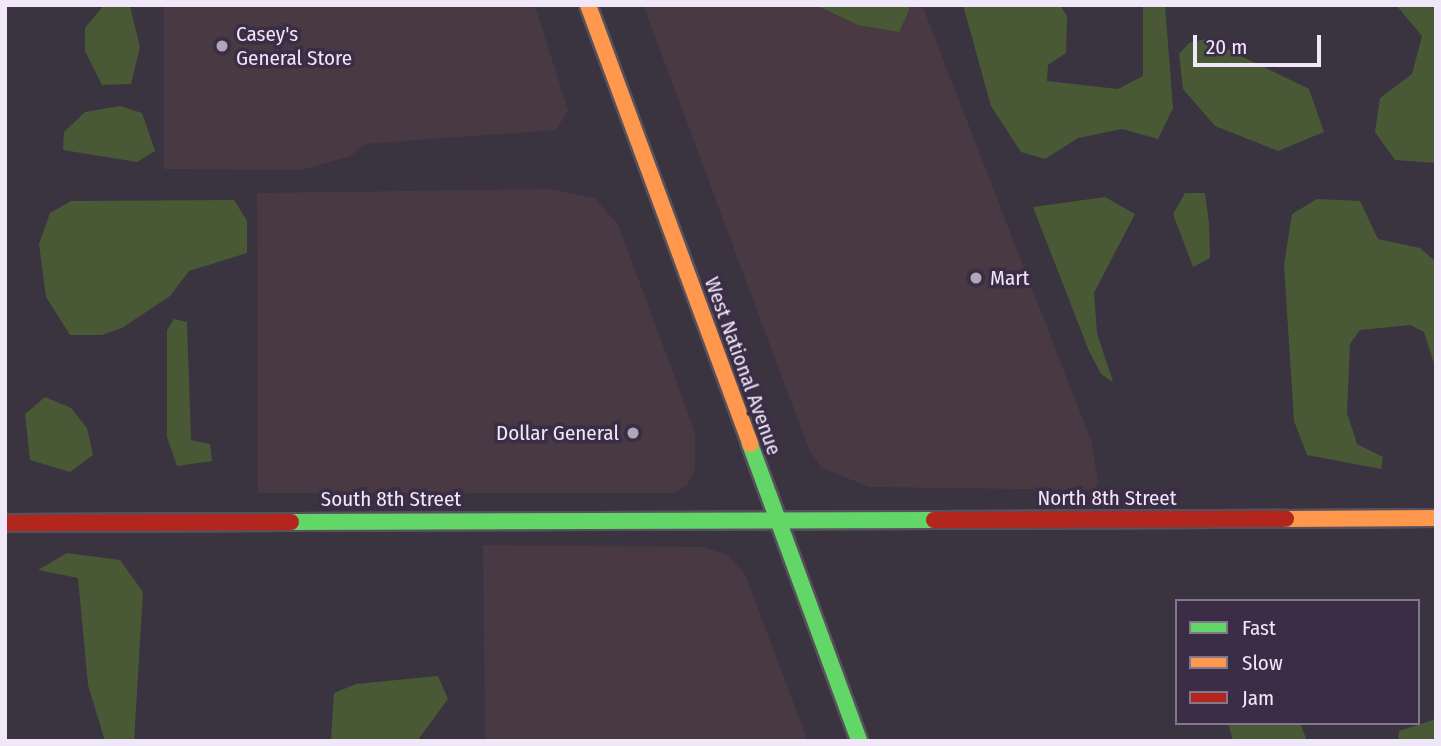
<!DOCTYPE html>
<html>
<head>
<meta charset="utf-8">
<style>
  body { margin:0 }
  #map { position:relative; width:1441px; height:746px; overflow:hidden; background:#3a3340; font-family:"Fira Sans Condensed",sans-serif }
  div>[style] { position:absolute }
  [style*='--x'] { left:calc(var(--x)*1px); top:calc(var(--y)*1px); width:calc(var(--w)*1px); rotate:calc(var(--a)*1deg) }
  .commercial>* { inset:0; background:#483943 }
  .green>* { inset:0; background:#495936 }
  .roads { filter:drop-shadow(2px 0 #57505d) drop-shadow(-2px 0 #57505d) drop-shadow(0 2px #57505d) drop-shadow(0 -2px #57505d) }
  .fast>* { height:16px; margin:-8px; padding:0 8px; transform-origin:8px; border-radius:8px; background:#63d668 }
  .slow>* { height:16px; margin:-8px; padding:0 8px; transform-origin:8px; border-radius:8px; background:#ff974d }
  .jam>* { height:16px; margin:-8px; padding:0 8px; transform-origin:8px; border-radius:8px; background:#b3261e }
  .dots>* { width:19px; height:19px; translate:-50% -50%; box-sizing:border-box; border:4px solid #3b2d46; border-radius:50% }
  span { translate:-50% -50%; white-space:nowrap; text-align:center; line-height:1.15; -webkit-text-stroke:7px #3b2d46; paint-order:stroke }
  .poi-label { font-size:21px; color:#f0e7f8 }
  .left { translate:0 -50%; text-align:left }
  .right { translate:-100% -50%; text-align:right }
  .street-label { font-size:21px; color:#f0e7f8 }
  .frame { position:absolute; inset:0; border:7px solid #f0e7f8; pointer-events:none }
  .legend { position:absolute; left:1175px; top:599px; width:245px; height:126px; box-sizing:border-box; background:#3b2d46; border:2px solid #83778d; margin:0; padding:9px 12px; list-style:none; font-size:21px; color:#f0e7f8 }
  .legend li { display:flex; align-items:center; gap:14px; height:35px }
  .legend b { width:35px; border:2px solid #83778d }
  .scale { position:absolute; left:1193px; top:35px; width:128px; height:32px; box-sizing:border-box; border:4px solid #f0e7f8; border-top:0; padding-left:9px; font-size:21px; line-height:24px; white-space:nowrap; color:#f0e7f8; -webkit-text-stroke:5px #3b2d46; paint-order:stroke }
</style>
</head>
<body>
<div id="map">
  <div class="commercial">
    <div style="clip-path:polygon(164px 5px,535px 5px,568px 111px,556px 130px,365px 144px,351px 156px,301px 170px,164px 169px)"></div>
    <div style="clip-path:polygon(643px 5px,922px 5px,1092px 443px,1098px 484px,1093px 490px,869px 487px,822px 468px,810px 452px)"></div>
    <div style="clip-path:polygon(549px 189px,594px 198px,618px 224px,695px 432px,695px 469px,687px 486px,674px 493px,258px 493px,257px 193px)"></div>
    <div style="clip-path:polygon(483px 545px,703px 547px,727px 555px,745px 574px,808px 741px,485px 741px)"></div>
  </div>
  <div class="green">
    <div style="clip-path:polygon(104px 5px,130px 6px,140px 47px,131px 84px,102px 85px,85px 51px,85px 28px)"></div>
    <div style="clip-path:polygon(816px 5px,908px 5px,909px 10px,899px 32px,858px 25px)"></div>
    <div style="clip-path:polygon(963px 5px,1060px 5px,1067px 16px,1066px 53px,1048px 65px,1047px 81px,1118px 89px,1143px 76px,1143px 5px,1165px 5px,1173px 108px,1158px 139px,1122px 129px,1078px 138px,1045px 159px,1021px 152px,991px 106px)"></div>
    <div style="clip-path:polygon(1396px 5px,1436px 5px,1436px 163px,1395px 160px,1375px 132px,1380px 98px,1412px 74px,1422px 36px)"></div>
    <div style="clip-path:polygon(1206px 39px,1309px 89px,1324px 132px,1278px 151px,1215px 126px,1183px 89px,1179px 54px,1189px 43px)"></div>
    <div style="clip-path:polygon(120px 106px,142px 113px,155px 151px,137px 162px,63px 150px,64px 132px,85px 112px)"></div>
    <div style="clip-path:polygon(1185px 193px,1205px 193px,1209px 223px,1210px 258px,1193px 267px,1173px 214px)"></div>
    <div style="clip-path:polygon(1105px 197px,1135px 214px,1094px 293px,1097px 333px,1113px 382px,1101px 374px,1089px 351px,1033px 207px)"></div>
    <div style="clip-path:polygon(1317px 199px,1360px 201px,1378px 239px,1420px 248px,1436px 262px,1436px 370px,1424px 332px,1410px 325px,1360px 330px,1350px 344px,1347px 413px,1357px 444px,1383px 457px,1381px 469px,1307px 455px,1294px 421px,1284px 265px,1292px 214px)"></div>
    <div style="clip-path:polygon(234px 200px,247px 221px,247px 253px,189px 271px,170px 296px,122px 328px,102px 335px,70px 335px,46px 297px,39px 244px,50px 213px,71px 201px)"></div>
    <div style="clip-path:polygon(174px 319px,187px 322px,191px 440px,210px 444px,212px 461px,177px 466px,167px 437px,167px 330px)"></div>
    <div style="clip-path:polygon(45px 397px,71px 408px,87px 428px,93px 455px,70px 472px,30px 460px,25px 414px)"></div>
    <div style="clip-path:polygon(67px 553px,120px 560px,143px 592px,134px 741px,105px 741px,88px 685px,78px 578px,38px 570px)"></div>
    <div style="clip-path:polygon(438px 676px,448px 699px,417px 741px,331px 741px,334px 693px,356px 684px)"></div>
    <div style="clip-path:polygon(1436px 719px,1436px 741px,1398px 741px,1399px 731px)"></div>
    <div style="clip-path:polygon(1228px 723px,1300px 723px,1307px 741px,1233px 741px)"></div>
  </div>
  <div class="roads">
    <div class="fast">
      <div style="--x:750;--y:444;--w:316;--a:69.8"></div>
      <div style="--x:291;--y:522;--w:643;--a:-0.18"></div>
    </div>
    <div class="slow">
      <div style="--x:588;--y:5;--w:468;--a:69.7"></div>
      <div style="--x:1286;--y:519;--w:150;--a:-0.4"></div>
    </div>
    <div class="jam">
      <div style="--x:934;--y:520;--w:352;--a:-0.2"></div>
      <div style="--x:5;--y:523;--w:286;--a:-0.2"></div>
    </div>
  </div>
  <div class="dots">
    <div style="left:222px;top:46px;background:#b0a8b8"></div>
    <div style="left:976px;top:278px;background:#b0a8b8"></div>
    <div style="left:633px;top:433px;background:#b0a8b8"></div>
  </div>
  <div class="poi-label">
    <span class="left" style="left:236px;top:46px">Casey's<br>General Store</span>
    <span class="left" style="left:990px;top:278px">Mart</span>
    <span class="right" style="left:619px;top:433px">Dollar General</span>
  </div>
  <div class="street-label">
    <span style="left:743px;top:366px;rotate:70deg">West National Avenue</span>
    <span style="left:1107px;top:498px">North 8th Street</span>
    <span style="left:391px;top:499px">South 8th Street</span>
  </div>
  <div class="frame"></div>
  <ul class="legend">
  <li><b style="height:9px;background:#63d668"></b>Fast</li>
  <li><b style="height:9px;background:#ff974d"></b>Slow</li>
  <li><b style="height:9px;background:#b3261e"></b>Jam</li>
  </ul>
  <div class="scale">20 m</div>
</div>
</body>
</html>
